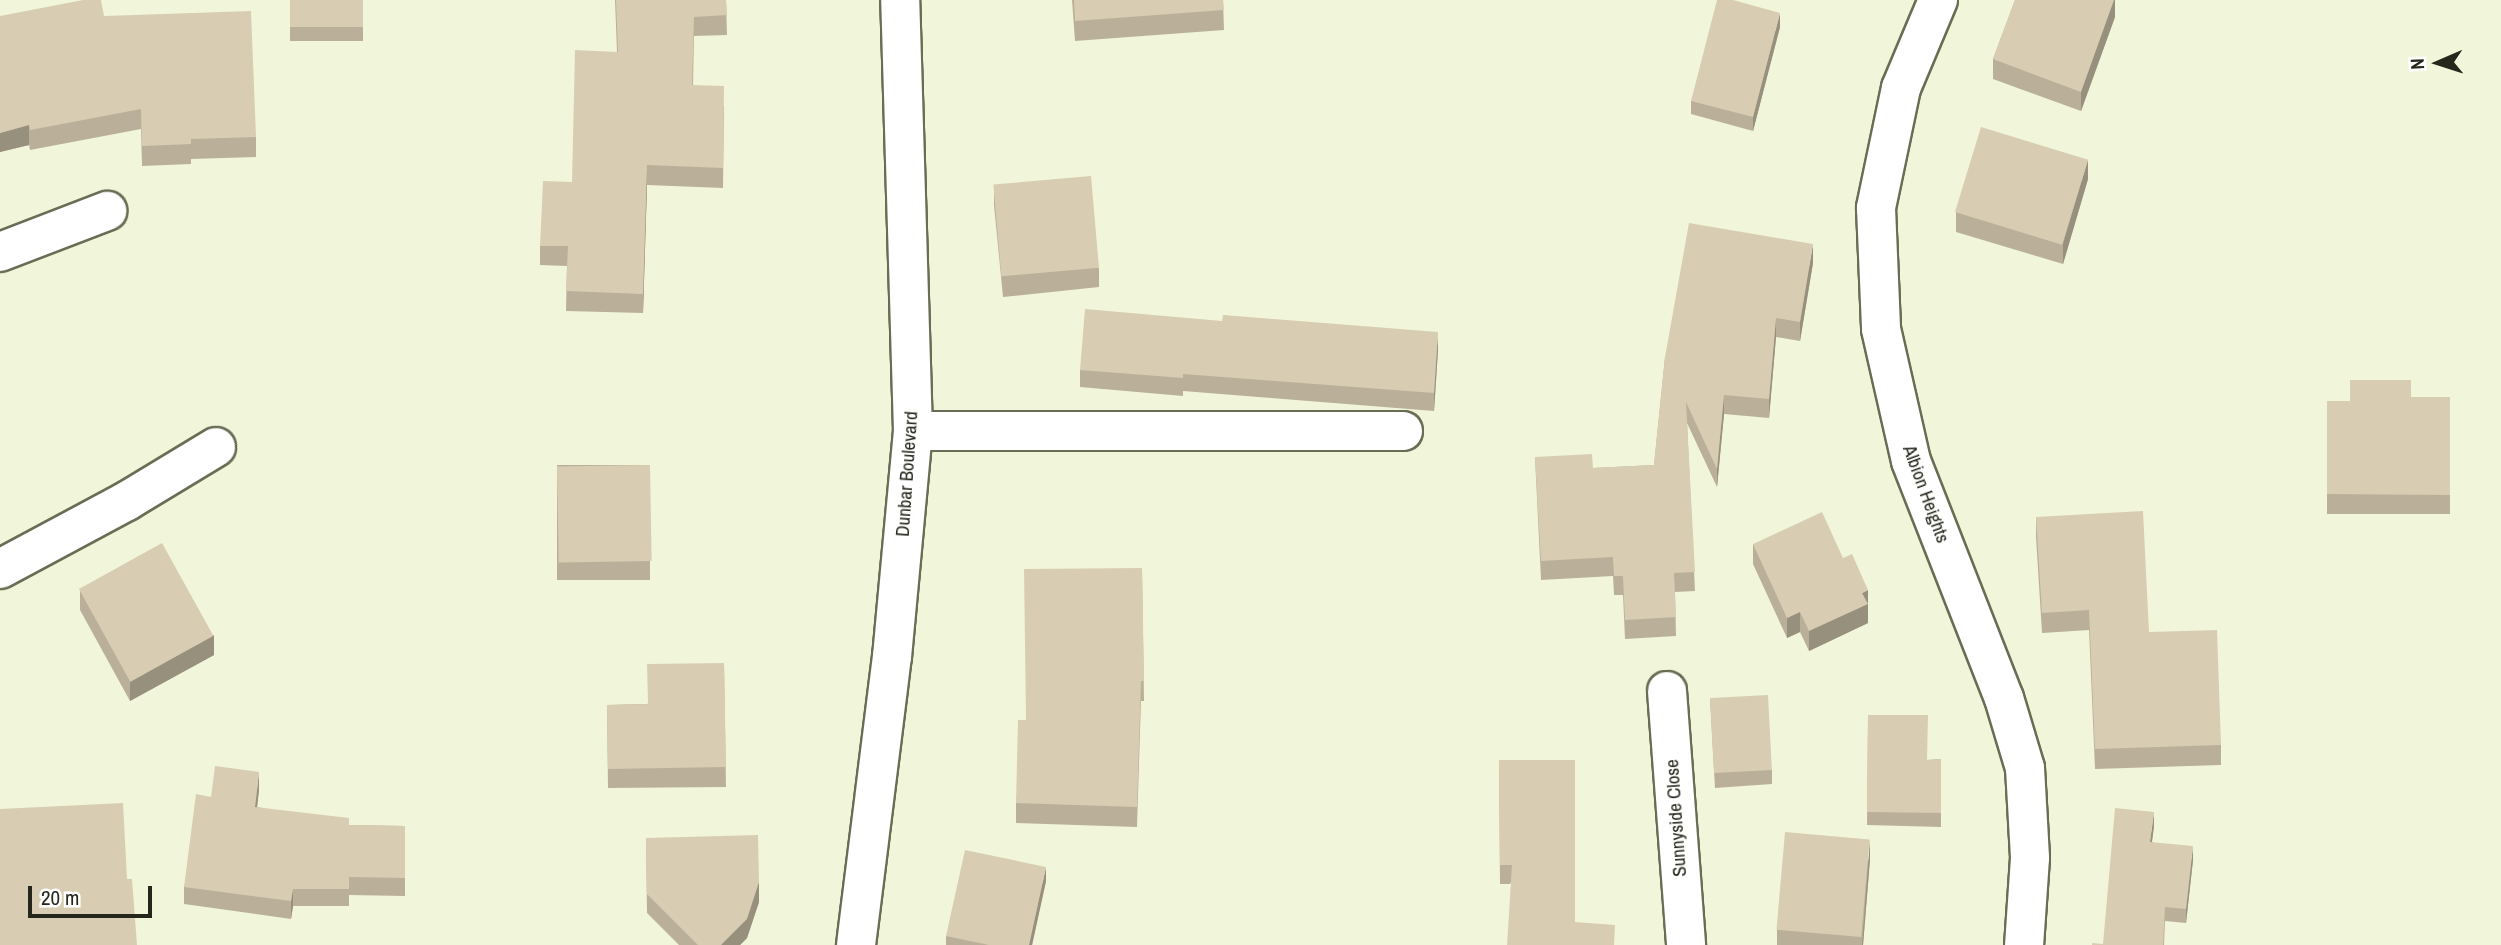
<!DOCTYPE html>
<html>
<head>
<meta charset="utf-8">
<style>
  body { margin:0 }
  #map { position:relative; width:2501px; height:945px; overflow:hidden; background:#f1f6da; font-family:"Archivo Narrow",sans-serif }
  div>[style] { position:absolute }
  [style*='--x'] { left:calc(var(--x)*1px); top:calc(var(--y)*1px); width:calc(var(--w)*1px); rotate:calc(var(--a)*1deg) }
  .roads { filter:drop-shadow(2px 0 #696d55) drop-shadow(-2px 0 #696d55) drop-shadow(0 2px #696d55) drop-shadow(0 -2px #696d55) }
  .minor>* { height:38px; margin:-19px; padding:0 19px; transform-origin:19px; border-radius:19px; background:#fff }
  .wall>* { inset:0; background:#bab09a; transform-origin:0 0 }
  .shaded-wall>* { inset:0; background:#97907d }
  .building>* { inset:0; background:#d8cdb3; transform-origin:0 0 }
  span { translate:-50% -50%; white-space:nowrap; text-align:center; line-height:1.15; -webkit-text-stroke:6px #fff; paint-order:stroke }
  .street-label { font-size:19px; color:#25271c }
  .north { position:absolute; left:2403px; top:28px; width:70px; height:70px; -webkit-text-stroke:5px #fff; paint-order:stroke; rotate:267deg; font-size:19px; font-weight:700; line-height:28px; text-align:center; color:#25271c }
  .north::after { content:''; display:block; margin:auto; width:24px; height:32px; background:#25271c; clip-path:polygon(50% 0,100% 100%,50% 72%,0 100%) }
  .scale { position:absolute; left:28px; top:886px; width:124px; height:32px; box-sizing:border-box; border:4px solid #25271c; border-top:0; padding-left:9px; font-size:21px; line-height:24px; white-space:nowrap; color:#25271c; -webkit-text-stroke:5px #fff; paint-order:stroke }
</style>
</head>
<body>
<div id="map">
  <div class="roads">
    <div class="minor">
      <div style="--x:1938;--y:0;--w:95;--a:112.8"></div>
      <div style="--x:1901;--y:88;--w:123;--a:101.8"></div>
      <div style="--x:1876;--y:208;--w:121;--a:87.6"></div>
      <div style="--x:1881;--y:329;--w:135;--a:77.2"></div>
      <div style="--x:1911;--y:461;--w:255;--a:68.6"></div>
      <div style="--x:2004;--y:698;--w:73;--a:73.3"></div>
      <div style="--x:2025;--y:768;--w:90;--a:86.8"></div>
      <div style="--x:2030;--y:858;--w:87;--a:93.9"></div>
      <div style="--x:0;--y:252;--w:115;--a:-21"></div>
      <div style="--x:913;--y:431;--w:490;--a:0"></div>
      <div style="--x:0;--y:569;--w:144;--a:-28.2"></div>
      <div style="--x:127;--y:501;--w:104;--a:-31.2"></div>
      <div style="--x:1667;--y:691;--w:255;--a:85.7"></div>
      <div style="--x:856;--y:945;--w:290;--a:-82.9"></div>
      <div style="--x:892;--y:657;--w:227;--a:-84.7"></div>
      <div style="--x:913;--y:431;--w:431;--a:-91.7"></div>
    </div>
  </div>
  <div class="wall">
    <div style="left:290px;top:0;width:73px;height:41px"></div>
    <div style="clip-path:polygon(615px 0,726px 0,727px 35px,694px 36px,693px 85px,724px 106px,723px 188px,647px 185px,643px 313px,566px 311px,567px 266px,540px 265px,540px 246px,572px 182px,617px 52px)"></div>
    <div style="clip-path:polygon(1072px 0,1223px 0,1224px 30px,1075px 41px)"></div>
    <div style="clip-path:polygon(2015px 0,2115px 0,2115px 17px,2081px 111px,1993px 79px,1993px 59px)"></div>
    <div style="clip-path:polygon(0 16px,104px 16px,256px 137px,256px 157px,191px 159px,191px 164px,142px 166px,141px 129px,30px 150px,29px 145px,0 152px)"></div>
    <div style="clip-path:polygon(1780px 27px,1753px 131px,1691px 114px,1691px 101px)"></div>
    <div style="clip-path:polygon(2088px 179px,2063px 264px,1956px 232px,1956px 212px)"></div>
    <div style="clip-path:polygon(994px 186px,1099px 268px,1099px 287px,1003px 297px,994px 205px)"></div>
    <div style="clip-path:polygon(1813px 263px,1800px 341px,1776px 337px,1769px 418px,1724px 414px,1717px 487px,1687px 423px,1695px 591px,1675px 592px,1676px 636px,1625px 639px,1623px 595px,1614px 595px,1613px 576px,1541px 580px,1535px 457px,1593px 468px,1654px 465px,1665px 357px)"></div>
    <div style="clip-path:polygon(1438px 350px,1434px 411px,1183px 391px,1183px 396px,1080px 387px,1080px 370px)"></div>
    <div style="clip-path:polygon(2411px 397px,2450px 397px,2450px 514px,2327px 514px,2327px 401px,2350px 401px)"></div>
    <div style="left:650px;top:465px;width:115px;height:93px;rotate:90deg"></div>
    <div style="clip-path:polygon(2036px 517px,2149px 632px,2221px 745px,2221px 765px,2095px 769px,2089px 630px,2042px 633px,2036px 537px)"></div>
    <div style="clip-path:polygon(1753px 544px,1868px 610px,1868px 623px,1809px 651px,1800px 632px,1787px 638px,1753px 564px)"></div>
    <div style="clip-path:polygon(1142px 568px,1144px 701px,1141px 701px,1137px 827px,1016px 823px,1016px 803px,1026px 720px)"></div>
    <div style="clip-path:polygon(80px 590px,214px 655px,130px 701px,80px 610px)"></div>
    <div style="clip-path:polygon(724px 663px,726px 787px,608px 788px,607px 705px,647px 704px)"></div>
    <div style="clip-path:polygon(1710px 699px,1772px 770px,1772px 784px,1715px 788px)"></div>
    <div style="clip-path:polygon(1868px 715px,1927px 760px,1941px 759px,1941px 827px,1867px 825px)"></div>
    <div style="clip-path:polygon(1499px 760px,1575px 760px,1510px 884px,1500px 884px)"></div>
    <div style="clip-path:polygon(259px 790px,257px 807px,349px 825px,405px 826px,405px 896px,349px 895px,349px 906px,293px 906px,291px 919px,184px 904px,184px 887px,211px 797px)"></div>
    <div style="clip-path:polygon(2154px 826px,2152px 842px,2193px 860px,2186px 923px,2165px 921px,2164px 945px,2092px 945px,2103px 944px)"></div>
    <div style="clip-path:polygon(646px 838px,759px 902px,747px 938px,740px 945px,679px 945px,647px 913px)"></div>
    <div style="clip-path:polygon(1870px 859px,1863px 945px,1777px 945px,1777px 930px)"></div>
    <div style="clip-path:polygon(1046px 881px,1032px 945px,946px 945px,946px 936px)"></div>
  </div>
  <div class="shaded-wall">
    <div style="clip-path:polygon(2109px 0,2115px 0,2115px 17px,2081px 111px,2081px 92px)"></div>
    <div style="clip-path:polygon(1780px 13px,1780px 27px,1753px 131px,1753px 117px)"></div>
    <div style="clip-path:polygon(29px 125px,29px 145px,0 152px,0 133px)"></div>
    <div style="clip-path:polygon(2088px 159px,2088px 179px,2063px 264px,2063px 244px)"></div>
    <div style="clip-path:polygon(647px 165px,647px 185px,643px 313px,643px 294px)"></div>
    <div style="clip-path:polygon(1813px 244px,1813px 263px,1800px 341px,1800px 322px)"></div>
    <div style="clip-path:polygon(1776px 318px,1776px 337px,1769px 418px,1769px 399px)"></div>
    <div style="clip-path:polygon(1438px 332px,1438px 350px,1434px 411px,1434px 393px)"></div>
    <div style="clip-path:polygon(1724px 395px,1724px 414px,1717px 487px,1717px 469px)"></div>
    <div style="clip-path:polygon(1868px 590px,1868px 623px,1809px 651px,1809px 631px,1862px 593px)"></div>
    <div style="clip-path:polygon(1800px 612px,1800px 632px,1787px 638px,1787px 618px)"></div>
    <div style="clip-path:polygon(214px 635px,214px 655px,130px 701px,130px 682px)"></div>
    <div style="clip-path:polygon(259px 772px,259px 790px,255px 825px,255px 807px)"></div>
    <div style="clip-path:polygon(2154px 812px,2154px 826px,2150px 856px,2150px 842px)"></div>
    <div style="clip-path:polygon(1870px 839px,1870px 859px,1863px 945px,1862px 945px)"></div>
    <div style="clip-path:polygon(2193px 846px,2193px 860px,2186px 923px,2186px 909px)"></div>
    <div style="clip-path:polygon(1046px 867px,1046px 881px,1032px 945px,1029px 945px)"></div>
    <div style="clip-path:polygon(759px 882px,759px 902px,747px 938px,740px 945px,721px 945px)"></div>
    <div style="clip-path:polygon(293px 889px,293px 906px,291px 919px,291px 901px)"></div>
  </div>
  <div class="building">
    <div style="clip-path:polygon(83px 0,101px 0,104px 16px,251px 11px,256px 137px,191px 139px,191px 144px,142px 146px,141px 109px,30px 130px,29px 125px,0 133px,0 16px)"></div>
    <div style="left:290px;top:0;width:73px;height:27px"></div>
    <div style="clip-path:polygon(616px 0,726px 0,727px 15px,694px 17px,692px 85px,724px 86px,723px 168px,647px 165px,643px 294px,566px 291px,568px 246px,540px 246px,543px 181px,572px 182px,575px 50px,618px 52px)"></div>
    <div style="clip-path:polygon(1074px 0,1223px 0,1224px 10px,1075px 21px)"></div>
    <div style="clip-path:polygon(1717px 0,1733px 0,1780px 13px,1753px 117px,1691px 101px)"></div>
    <div style="clip-path:polygon(2015px 0,2114px 0,2081px 92px,1993px 59px)"></div>
    <div style="left:1981px;top:127px;width:112px;height:89px;rotate:17deg"></div>
    <div style="left:1091px;top:176px;width:92px;height:98px;rotate:85deg"></div>
    <div style="clip-path:polygon(1689px 223px,1813px 244px,1800px 322px,1776px 318px,1769px 399px,1724px 395px,1717px 469px,1686px 402px,1695px 572px,1674px 573px,1676px 617px,1625px 620px,1623px 576px,1614px 576px,1613px 557px,1541px 561px,1535px 457px,1592px 454px,1593px 468px,1654px 465px,1665px 357px)"></div>
    <div style="clip-path:polygon(1085px 309px,1222px 321px,1223px 315px,1438px 332px,1434px 393px,1183px 374px,1183px 378px,1080px 370px)"></div>
    <div style="clip-path:polygon(2350px 380px,2411px 380px,2411px 397px,2450px 397px,2450px 495px,2327px 494px,2327px 401px,2350px 401px)"></div>
    <div style="left:650px;top:465px;width:96px;height:93px;rotate:89deg"></div>
    <div style="clip-path:polygon(2143px 511px,2149px 632px,2217px 630px,2221px 745px,2095px 749px,2089px 610px,2042px 613px,2036px 517px)"></div>
    <div style="clip-path:polygon(1822px 512px,1843px 558px,1852px 554px,1868px 590px,1862px 593px,1868px 604px,1809px 631px,1800px 612px,1787px 618px,1753px 544px)"></div>
    <div style="left:162px;top:543px;width:106px;height:95px;rotate:61deg"></div>
    <div style="clip-path:polygon(1142px 568px,1144px 681px,1141px 681px,1137px 807px,1016px 803px,1018px 720px,1026px 720px,1024px 569px)"></div>
    <div style="clip-path:polygon(724px 663px,726px 767px,608px 769px,607px 705px,648px 704px,647px 664px)"></div>
    <div style="left:1768px;top:695px;width:75px;height:58px;rotate:87deg"></div>
    <div style="clip-path:polygon(1868px 715px,1928px 715px,1927px 760px,1941px 759px,1941px 813px,1867px 812px)"></div>
    <div style="clip-path:polygon(1499px 760px,1575px 760px,1575px 922px,1615px 925px,1614px 945px,1507px 945px,1512px 865px,1500px 865px)"></div>
    <div style="clip-path:polygon(215px 766px,259px 772px,255px 807px,349px 818px,349px 825px,405px 826px,405px 878px,349px 877px,349px 889px,293px 889px,291px 901px,184px 887px,196px 794px,211px 797px)"></div>
    <div style="clip-path:polygon(123px 803px,127px 879px,132px 879px,137px 945px,0 945px,0 809px)"></div>
    <div style="clip-path:polygon(2115px 808px,2154px 812px,2150px 842px,2193px 846px,2186px 909px,2165px 907px,2163px 945px,2092px 945px,2092px 943px,2103px 944px)"></div>
    <div style="left:1785px;top:832px;width:85px;height:98px;rotate:5deg"></div>
    <div style="clip-path:polygon(758px 835px,759px 882px,747px 919px,721px 945px,698px 945px,647px 894px,646px 838px)"></div>
    <div style="clip-path:polygon(965px 850px,1046px 867px,1029px 945px,989px 945px,946px 936px)"></div>
  </div>
  <div class="street-label">
    <span style="left:907px;top:474px;rotate:-86deg">Dunbar Boulevard</span>
    <span style="left:1926px;top:494px;rotate:70deg">Albion Heights</span>
    <span style="left:1676px;top:818px;rotate:-94deg">Sunnyside Close</span>
  </div>
  <div class="north">N</div>
  <div class="scale">20 m</div>
</div>
</body>
</html>
